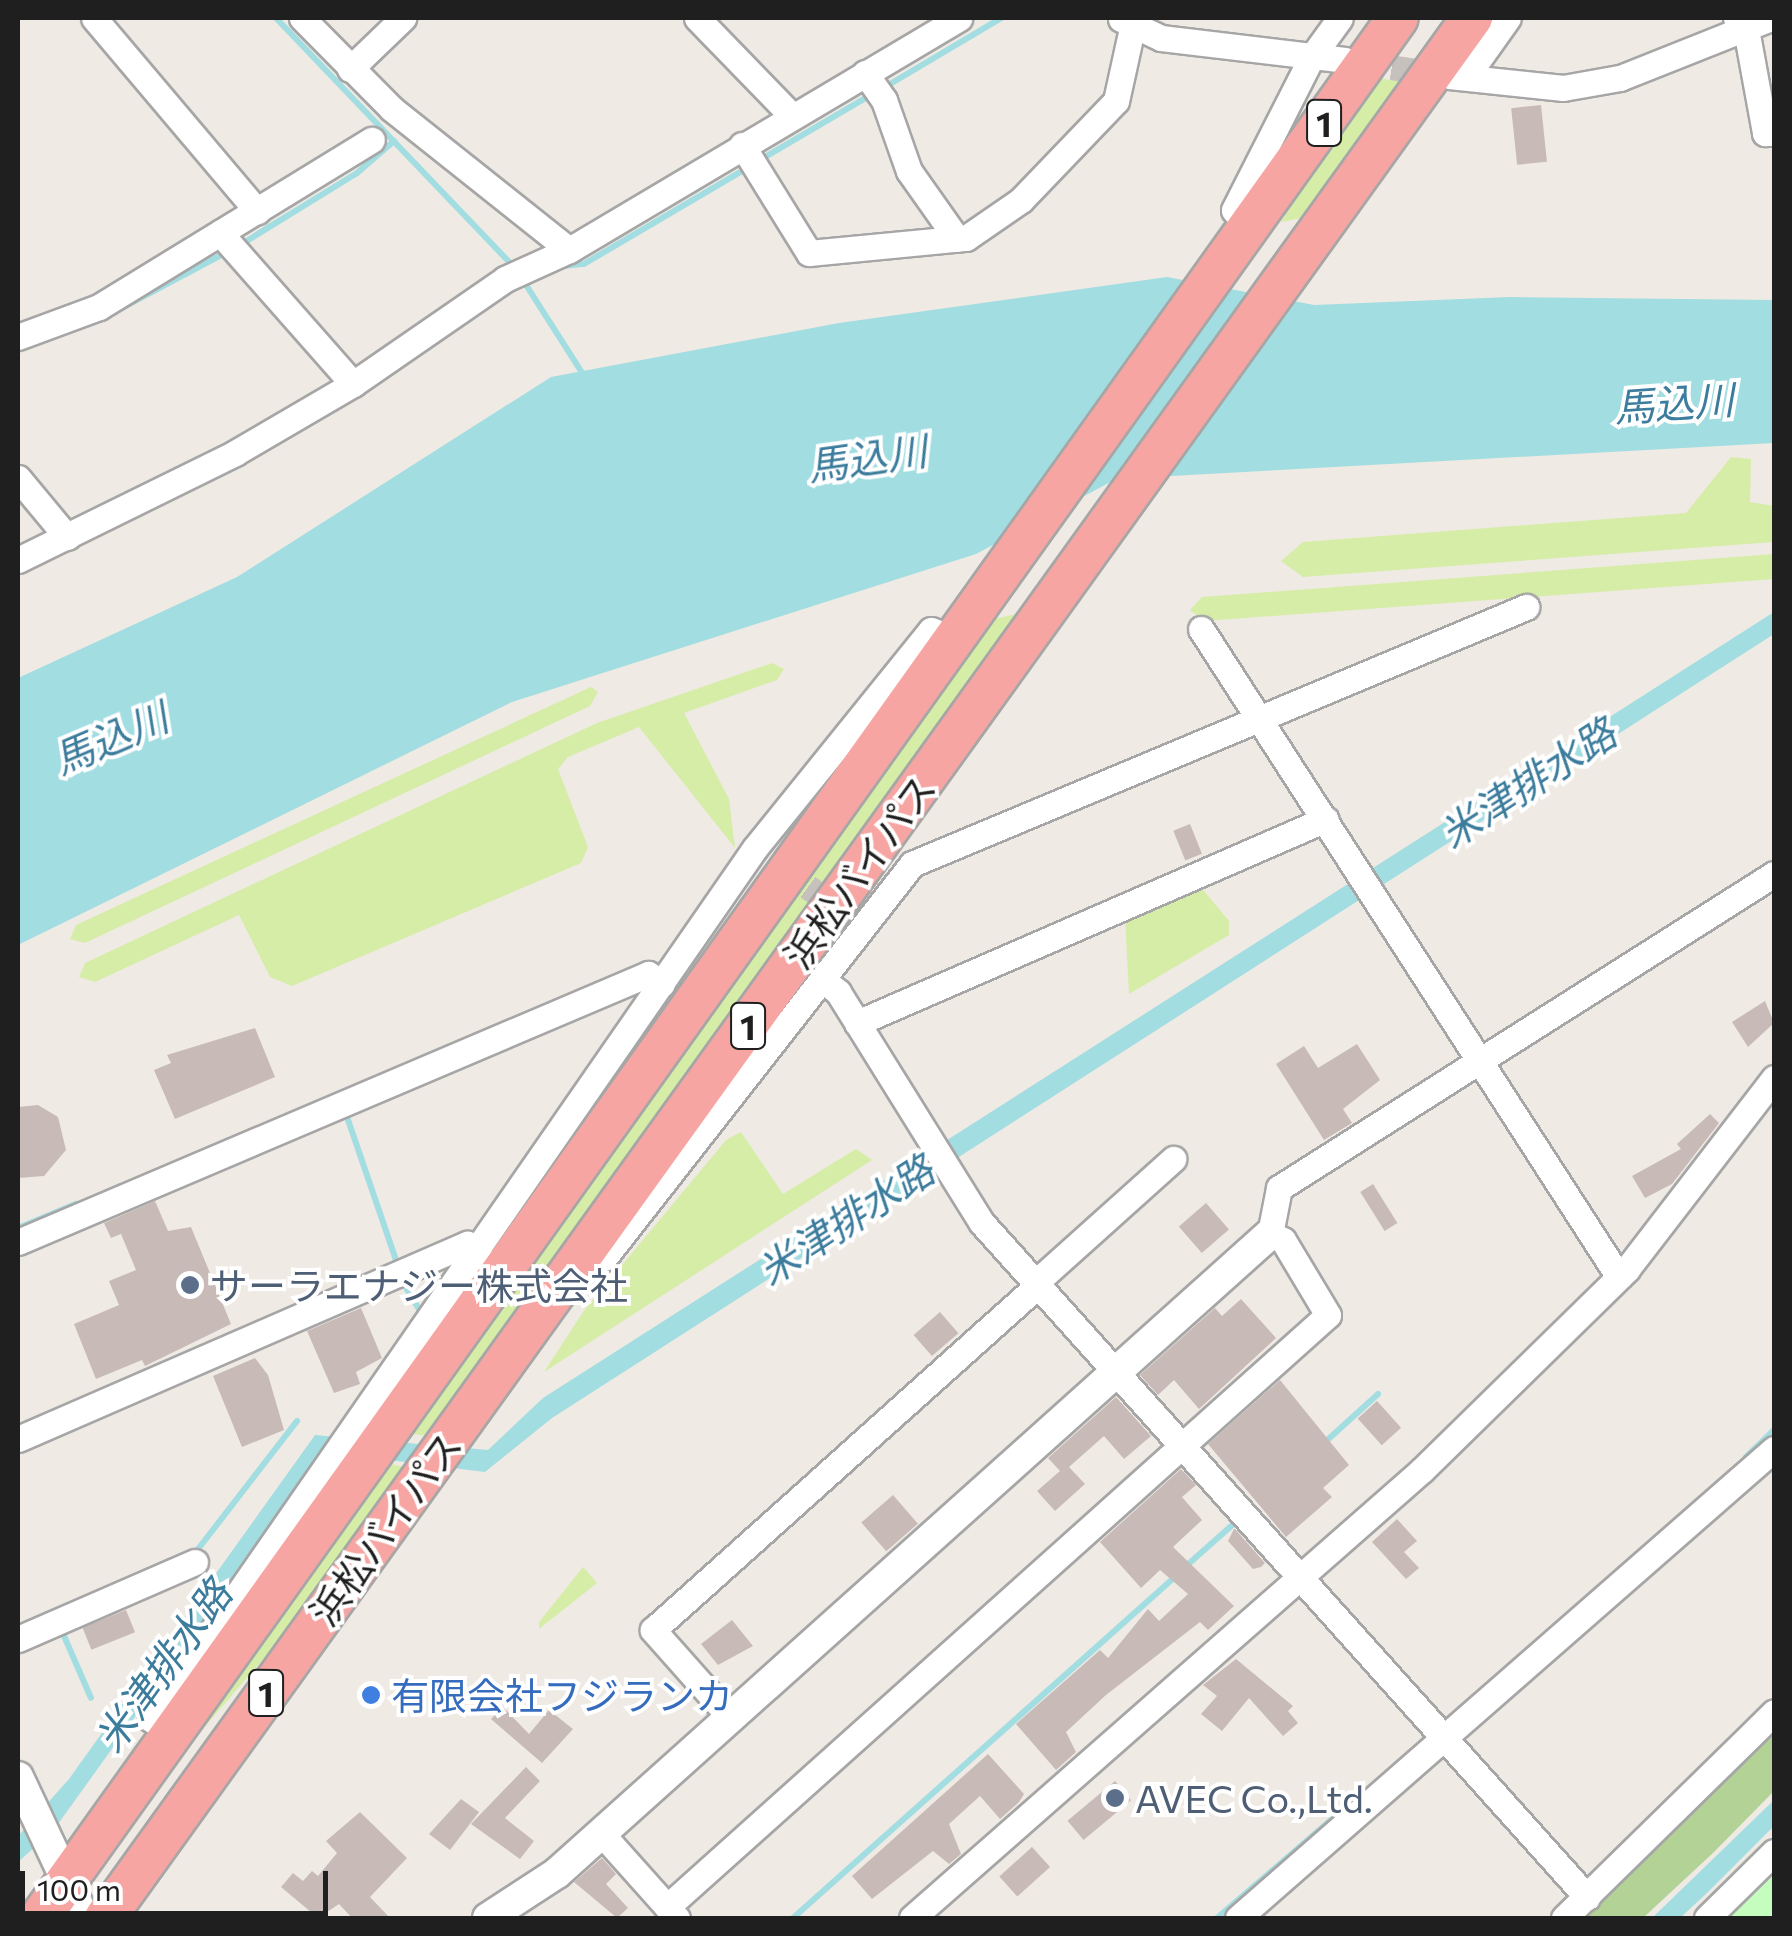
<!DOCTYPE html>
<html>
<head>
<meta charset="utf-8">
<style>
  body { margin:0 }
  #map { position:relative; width:1792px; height:1936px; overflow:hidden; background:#f0eae4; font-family:Commissioner,"Noto Sans JP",sans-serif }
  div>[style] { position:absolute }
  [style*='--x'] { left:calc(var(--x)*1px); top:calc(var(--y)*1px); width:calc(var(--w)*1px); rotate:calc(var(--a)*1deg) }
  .grass>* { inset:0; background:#d5eda7 }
  .forest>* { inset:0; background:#b2d296 }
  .park>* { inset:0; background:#c4fdbe }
  .water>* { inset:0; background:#a2dde1 }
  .stream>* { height:6px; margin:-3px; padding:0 3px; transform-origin:3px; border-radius:3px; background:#a2dde1 }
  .building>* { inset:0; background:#c8bbb7; transform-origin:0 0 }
  .minor-tunnel>* { height:25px; margin-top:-12.5px; transform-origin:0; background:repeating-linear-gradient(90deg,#c6c1bd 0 25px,transparent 0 37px) }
  .roads { filter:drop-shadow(2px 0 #a6a6a6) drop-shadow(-2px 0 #a6a6a6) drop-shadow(0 2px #a6a6a6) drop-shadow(0 -2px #a6a6a6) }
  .minor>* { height:25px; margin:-12.5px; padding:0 12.5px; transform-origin:12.5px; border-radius:12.5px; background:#fff }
  .tertiary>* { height:30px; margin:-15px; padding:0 15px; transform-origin:15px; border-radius:15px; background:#fff }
  .trunk>* { height:40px; margin:-20px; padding:0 20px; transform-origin:20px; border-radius:20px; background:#f6a5a2 }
  .dots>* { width:28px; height:28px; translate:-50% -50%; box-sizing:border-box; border:5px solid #fff; border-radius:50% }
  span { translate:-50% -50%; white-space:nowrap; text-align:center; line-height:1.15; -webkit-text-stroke:8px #fff; paint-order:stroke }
  .shield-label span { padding:2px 8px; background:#fff; border:2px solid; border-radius:8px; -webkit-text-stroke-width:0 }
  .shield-label { font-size:35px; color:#1f1f1f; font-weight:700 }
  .street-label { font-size:38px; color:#1f1f1f }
  .service-label { font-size:38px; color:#4e5e75 }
  .left { translate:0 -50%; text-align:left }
  .shop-label { font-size:38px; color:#366cbe }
  .water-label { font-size:40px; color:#3c7c9c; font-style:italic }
  .frame { position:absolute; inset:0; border:20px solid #1f1f1f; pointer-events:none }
  .scale { position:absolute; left:20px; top:1871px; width:308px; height:45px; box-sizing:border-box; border:5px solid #1f1f1f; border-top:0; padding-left:12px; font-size:30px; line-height:35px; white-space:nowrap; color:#1f1f1f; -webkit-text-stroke:8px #fff; paint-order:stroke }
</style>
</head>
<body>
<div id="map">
  <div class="grass">
    <div style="clip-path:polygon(1373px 77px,1407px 83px,1312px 216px,1281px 222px)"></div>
    <div style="clip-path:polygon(1731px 457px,1751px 459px,1750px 502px,1774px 506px,1774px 542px,1303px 577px,1281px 561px,1303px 542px,1686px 513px)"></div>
    <div style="clip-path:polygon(1774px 554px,1774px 579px,1204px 621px,1190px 610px,1202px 597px)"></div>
    <div style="clip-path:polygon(1021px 613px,434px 1436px,408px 1434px,973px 642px,994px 619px)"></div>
    <div style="clip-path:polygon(772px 663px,784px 669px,777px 680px,684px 713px,729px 799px,735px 848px,639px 727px,568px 757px,558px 769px,588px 847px,581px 863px,292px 986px,270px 977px,239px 915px,95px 982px,79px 977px,85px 963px,597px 723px)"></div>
    <div style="clip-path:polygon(591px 687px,598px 692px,590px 706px,85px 943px,70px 939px,76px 925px)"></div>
    <div style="clip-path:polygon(1200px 886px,1229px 921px,1229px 935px,1129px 994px,1125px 918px)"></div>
    <div style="clip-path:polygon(741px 1132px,783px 1194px,856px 1149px,872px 1160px,544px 1372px,583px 1312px,726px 1140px)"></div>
    <div style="clip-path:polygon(387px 1463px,412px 1469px,327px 1585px,164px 1774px)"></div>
    <div style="clip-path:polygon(583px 1567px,597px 1583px,539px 1629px,539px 1622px)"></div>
  </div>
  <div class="forest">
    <div style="clip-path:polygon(1774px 1729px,1774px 1791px,1714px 1852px,1643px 1918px,1582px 1918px)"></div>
  </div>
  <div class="park">
    <div style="clip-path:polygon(1774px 1863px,1774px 1918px,1718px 1918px)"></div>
  </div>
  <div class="water">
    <div style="clip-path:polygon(1167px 277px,1314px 305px,1510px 297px,1774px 300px,1774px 443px,1116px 479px,976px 554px,512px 702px,18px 945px,18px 678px,237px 577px,551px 377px,839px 323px)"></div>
    <div style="clip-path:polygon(1774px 612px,1774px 634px,552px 1418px,485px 1472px,325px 1452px,53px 1831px,18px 1862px,18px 1836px,69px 1779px,315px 1435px,488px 1450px,543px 1398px)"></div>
    <div style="clip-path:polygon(1774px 1800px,1774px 1826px,1707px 1893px,1680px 1918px,1652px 1918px)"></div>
  </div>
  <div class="stream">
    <div style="--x:276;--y:18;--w:344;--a:46.3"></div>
    <div style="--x:885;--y:87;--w:135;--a:-30.7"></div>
    <div style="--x:760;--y:160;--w:132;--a:-30.4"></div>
    <div style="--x:240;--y:245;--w:137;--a:-31.6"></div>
    <div style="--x:357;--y:173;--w:49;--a:-40.9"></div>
    <div style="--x:554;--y:267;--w:30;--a:-6"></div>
    <div style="--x:584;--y:264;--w:191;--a:-30.5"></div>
    <div style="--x:521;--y:277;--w:117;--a:57.5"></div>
    <div style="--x:116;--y:311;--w:128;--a:-28"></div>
    <div style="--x:345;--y:1111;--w:164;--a:71.1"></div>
    <div style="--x:18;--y:1228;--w:63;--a:-22.5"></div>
    <div style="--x:405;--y:1286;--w:33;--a:59"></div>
    <div style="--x:1324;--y:1443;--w:73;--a:-42.2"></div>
    <div style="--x:1746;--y:1457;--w:39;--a:-44"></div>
    <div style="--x:195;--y:1553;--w:167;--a:-52.3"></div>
    <div style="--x:1185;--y:1567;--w:72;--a:-41.6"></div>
    <div style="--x:61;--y:1629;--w:75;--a:66.5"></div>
    <div style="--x:793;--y:1918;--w:513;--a:-41.76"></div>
    <div style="--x:1217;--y:1918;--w:170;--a:-40.7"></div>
  </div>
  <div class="building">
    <div style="left:1541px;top:105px;width:57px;height:30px;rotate:84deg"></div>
    <div style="left:1190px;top:824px;width:32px;height:18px;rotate:68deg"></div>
    <div style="clip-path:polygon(1765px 1001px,1774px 1023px,1748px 1047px,1732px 1022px)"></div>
    <div style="clip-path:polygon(255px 1028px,275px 1077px,175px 1119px,154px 1070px,171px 1063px,167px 1055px)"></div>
    <div style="clip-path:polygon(1357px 1044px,1380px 1080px,1343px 1109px,1352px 1123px,1324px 1140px,1276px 1064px,1304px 1046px,1318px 1068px)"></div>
    <div style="clip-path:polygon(38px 1105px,58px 1117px,66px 1150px,44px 1176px,18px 1178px,18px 1107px)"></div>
    <div style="clip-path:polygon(1710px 1114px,1719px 1123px,1672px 1184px,1645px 1198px,1632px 1176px,1681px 1149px,1677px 1144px)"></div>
    <div style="left:1373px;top:1184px;width:46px;height:15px;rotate:58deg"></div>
    <div style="clip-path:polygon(155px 1201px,168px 1231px,191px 1227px,231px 1324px,145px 1366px,142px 1360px,96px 1379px,74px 1324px,119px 1305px,109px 1281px,136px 1270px,121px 1234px,111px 1238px,104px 1223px)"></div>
    <div style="left:1206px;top:1203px;width:35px;height:36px;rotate:49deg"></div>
    <div style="clip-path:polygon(1241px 1299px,1276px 1338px,1199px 1409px,1174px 1380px,1158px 1395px,1140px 1375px,1215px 1308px,1222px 1316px)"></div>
    <div style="clip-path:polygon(361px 1308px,382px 1358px,356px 1372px,360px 1384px,334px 1393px,307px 1331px)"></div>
    <div style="left:940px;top:1312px;width:28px;height:35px;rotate:49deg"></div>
    <div style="clip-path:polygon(255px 1358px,268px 1375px,284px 1430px,242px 1447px,213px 1376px)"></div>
    <div style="clip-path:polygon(1280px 1380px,1349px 1465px,1323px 1488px,1332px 1497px,1286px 1537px,1208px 1444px)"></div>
    <div style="clip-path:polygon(1116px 1397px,1151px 1436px,1124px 1459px,1104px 1436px,1069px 1467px,1085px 1484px,1055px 1511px,1037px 1491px,1060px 1471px,1048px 1458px)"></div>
    <div style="left:1377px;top:1401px;width:36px;height:26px;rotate:48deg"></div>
    <div style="clip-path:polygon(1181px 1469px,1196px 1485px,1182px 1497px,1202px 1520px,1173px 1547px,1234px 1606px,1208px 1630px,1200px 1622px,1106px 1695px,1066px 1732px,1076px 1752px,1056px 1770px,1016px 1724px,1100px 1650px,1108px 1658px,1148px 1609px,1159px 1621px,1188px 1594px,1160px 1570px,1141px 1588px,1100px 1542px)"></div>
    <div style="left:893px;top:1495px;width:38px;height:42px;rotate:49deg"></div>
    <div style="clip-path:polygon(1397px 1519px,1417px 1541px,1404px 1552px,1419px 1568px,1406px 1579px,1372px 1542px)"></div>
    <div style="clip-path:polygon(1234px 1529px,1235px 1529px,1265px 1563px,1261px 1567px,1253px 1569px,1228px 1541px)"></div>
    <div style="left:126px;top:1610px;width:24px;height:47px;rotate:68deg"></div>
    <div style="clip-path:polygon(732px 1620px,753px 1646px,718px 1665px,701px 1644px)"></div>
    <div style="clip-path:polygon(1236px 1659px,1293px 1706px,1288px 1711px,1298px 1723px,1283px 1736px,1249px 1698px,1222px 1731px,1201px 1714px,1217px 1696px,1203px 1685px)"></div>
    <div style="clip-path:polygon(503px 1707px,529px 1734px,549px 1710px,573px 1729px,542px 1763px,491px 1719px)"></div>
    <div style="clip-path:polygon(988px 1754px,1024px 1794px,1019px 1802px,1000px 1819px,980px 1796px,949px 1824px,961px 1854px,949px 1864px,933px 1851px,872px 1899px,852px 1876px)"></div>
    <div style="clip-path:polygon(526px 1767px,540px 1781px,505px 1818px,534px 1841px,520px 1859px,471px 1824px)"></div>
    <div style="left:1115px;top:1781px;width:25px;height:62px;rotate:50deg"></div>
    <div style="clip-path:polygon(461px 1799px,479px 1812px,450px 1850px,429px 1834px)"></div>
    <div style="clip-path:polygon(360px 1812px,407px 1858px,370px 1897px,390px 1918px,352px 1918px,339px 1904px,318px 1918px,281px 1887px,293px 1873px,303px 1881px,312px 1871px,318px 1876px,337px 1853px,326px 1841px)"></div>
    <div style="left:1032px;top:1847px;width:27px;height:44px;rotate:48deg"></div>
    <div style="clip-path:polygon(602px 1858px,616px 1874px,606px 1884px,628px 1908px,617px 1918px,574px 1882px)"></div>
  </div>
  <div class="minor-tunnel">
    <div style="--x:1355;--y:62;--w:90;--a:8.3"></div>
    <div style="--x:778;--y:865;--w:80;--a:35.9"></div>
  </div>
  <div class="roads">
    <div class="minor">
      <div style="--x:94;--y:18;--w:253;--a:49.8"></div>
      <div style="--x:302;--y:18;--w:128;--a:45.3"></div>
      <div style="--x:392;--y:109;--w:226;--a:38.5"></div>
      <div style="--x:697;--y:18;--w:136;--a:45.9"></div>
      <div style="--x:1736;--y:18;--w:15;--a:48"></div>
      <div style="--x:1746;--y:29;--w:106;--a:79.6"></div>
      <div style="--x:1765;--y:133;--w:9;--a:0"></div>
      <div style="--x:1121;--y:19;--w:44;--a:25.4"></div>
      <div style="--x:1161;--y:38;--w:185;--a:6.8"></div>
      <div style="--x:350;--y:69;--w:74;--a:-43.9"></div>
      <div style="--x:865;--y:73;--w:33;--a:55"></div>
      <div style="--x:884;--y:100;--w:75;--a:70.6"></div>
      <div style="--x:909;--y:171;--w:83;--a:54.8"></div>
      <div style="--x:1449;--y:76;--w:115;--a:6"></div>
      <div style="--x:1563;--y:88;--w:58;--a:-10"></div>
      <div style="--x:1620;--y:78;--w:162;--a:-21.7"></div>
      <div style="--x:1466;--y:77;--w:72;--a:-54.6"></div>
      <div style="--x:742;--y:145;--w:127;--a:58.2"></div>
      <div style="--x:809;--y:253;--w:158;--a:-5.5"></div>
      <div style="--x:966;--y:238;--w:67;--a:-34.6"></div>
      <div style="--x:1021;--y:200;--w:137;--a:-46.2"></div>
      <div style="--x:1116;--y:101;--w:75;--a:-77.6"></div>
      <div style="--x:1249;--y:229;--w:24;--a:-128"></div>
      <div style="--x:1234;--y:210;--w:170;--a:-63.1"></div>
      <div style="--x:1311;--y:58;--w:49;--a:-54.1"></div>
      <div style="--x:220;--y:233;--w:201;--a:48.6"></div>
      <div style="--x:18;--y:337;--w:86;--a:-20.3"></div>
      <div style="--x:99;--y:307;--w:320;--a:-31.5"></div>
      <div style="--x:18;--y:478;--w:77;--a:50.3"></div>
      <div style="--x:18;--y:560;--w:242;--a:-26.2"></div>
      <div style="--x:235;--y:453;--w:137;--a:-30.3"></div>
      <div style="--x:353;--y:384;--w:185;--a:-34.6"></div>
      <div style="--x:505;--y:279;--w:70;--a:-24.4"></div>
      <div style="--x:569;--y:250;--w:454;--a:-30.7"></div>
      <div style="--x:1201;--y:629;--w:771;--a:57.18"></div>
      <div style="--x:822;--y:979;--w:21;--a:39"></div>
      <div style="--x:838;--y:992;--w:272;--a:58.1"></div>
      <div style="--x:982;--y:1223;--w:906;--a:48.09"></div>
      <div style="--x:857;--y:1023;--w:511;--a:-23.51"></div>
      <div style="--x:18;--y:1242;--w:685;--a:-23.04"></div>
      <div style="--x:648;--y:974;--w:17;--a:36"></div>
      <div style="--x:588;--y:1247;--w:19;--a:35"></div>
      <div style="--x:604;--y:1258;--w:500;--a:-51.98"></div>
      <div style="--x:912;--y:864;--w:666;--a:-22.71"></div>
      <div style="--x:1035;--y:1283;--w:186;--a:-41.9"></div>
      <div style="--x:18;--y:1439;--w:490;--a:-23.5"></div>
      <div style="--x:467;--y:1244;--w:14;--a:34"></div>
      <div style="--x:18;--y:1639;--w:193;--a:-23.5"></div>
      <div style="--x:731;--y:1718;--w:118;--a:-131.6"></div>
      <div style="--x:653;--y:1630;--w:517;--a:-41.86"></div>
      <div style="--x:173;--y:1734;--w:27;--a:-146"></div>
      <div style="--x:151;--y:1719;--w:1060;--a:-55.26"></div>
      <div style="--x:755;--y:848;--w:280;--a:-51.1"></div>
      <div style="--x:931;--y:630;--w:27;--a:20"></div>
      <div style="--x:601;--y:1833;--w:114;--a:48.2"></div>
      <div style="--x:667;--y:1907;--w:887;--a:-41.85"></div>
      <div style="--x:1328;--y:1315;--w:87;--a:-121"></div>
      <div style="--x:1283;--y:1240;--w:14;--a:-155"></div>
      <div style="--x:1270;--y:1234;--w:47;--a:-78.9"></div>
      <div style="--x:1279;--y:1188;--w:586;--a:-32.39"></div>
      <div style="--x:912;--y:1918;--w:679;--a:-41.3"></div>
      <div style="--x:1422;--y:1470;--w:287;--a:-44.4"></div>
      <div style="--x:1627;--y:1269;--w:241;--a:-52.4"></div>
      <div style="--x:1238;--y:1918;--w:712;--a:-41.19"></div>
      <div style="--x:1564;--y:1918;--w:294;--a:-44.4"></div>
      <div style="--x:1707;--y:1918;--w:94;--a:-44.6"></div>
    </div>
    <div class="tertiary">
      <div style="--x:18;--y:1777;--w:156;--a:64.9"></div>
      <div style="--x:488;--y:1918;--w:82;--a:-33.1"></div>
      <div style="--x:557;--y:1873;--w:957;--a:-41.87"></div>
    </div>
    <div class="trunk">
      <div style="--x:40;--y:1918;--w:2335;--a:-54.45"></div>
      <div style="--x:105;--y:1918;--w:2341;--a:-54.27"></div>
    </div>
  </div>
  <div class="dots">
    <div style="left:190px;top:1285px;background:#5c6f8a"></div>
    <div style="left:371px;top:1695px;background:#3f7fe0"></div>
    <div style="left:1115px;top:1798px;background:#5c6f8a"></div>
  </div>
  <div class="shield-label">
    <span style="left:1324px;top:123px">1</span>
    <span style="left:748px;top:1026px">1</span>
    <span style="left:266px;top:1693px">1</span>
  </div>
  <div class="street-label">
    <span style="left:859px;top:871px;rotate:-54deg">浜松バイパス</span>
    <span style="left:385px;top:1528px;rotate:-54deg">浜松バイパス</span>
  </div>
  <div class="service-label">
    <span class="left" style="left:210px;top:1285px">サーラエナジー株式会社</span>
    <span class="left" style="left:1135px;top:1798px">AVEC Co.,Ltd.</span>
  </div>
  <div class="shop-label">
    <span class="left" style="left:391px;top:1695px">有限会社フジランカ</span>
  </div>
  <div class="water-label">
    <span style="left:1674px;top:402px;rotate:-4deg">馬込川</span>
    <span style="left:867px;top:457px;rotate:-8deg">馬込川</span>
    <span style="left:110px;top:737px;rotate:-23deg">馬込川</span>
    <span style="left:1527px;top:782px;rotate:-33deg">米津排水路</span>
    <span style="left:845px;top:1219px;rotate:-33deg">米津排水路</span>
    <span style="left:162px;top:1665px;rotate:-54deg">米津排水路</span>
  </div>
  <div class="frame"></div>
  <div class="scale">100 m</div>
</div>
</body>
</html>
